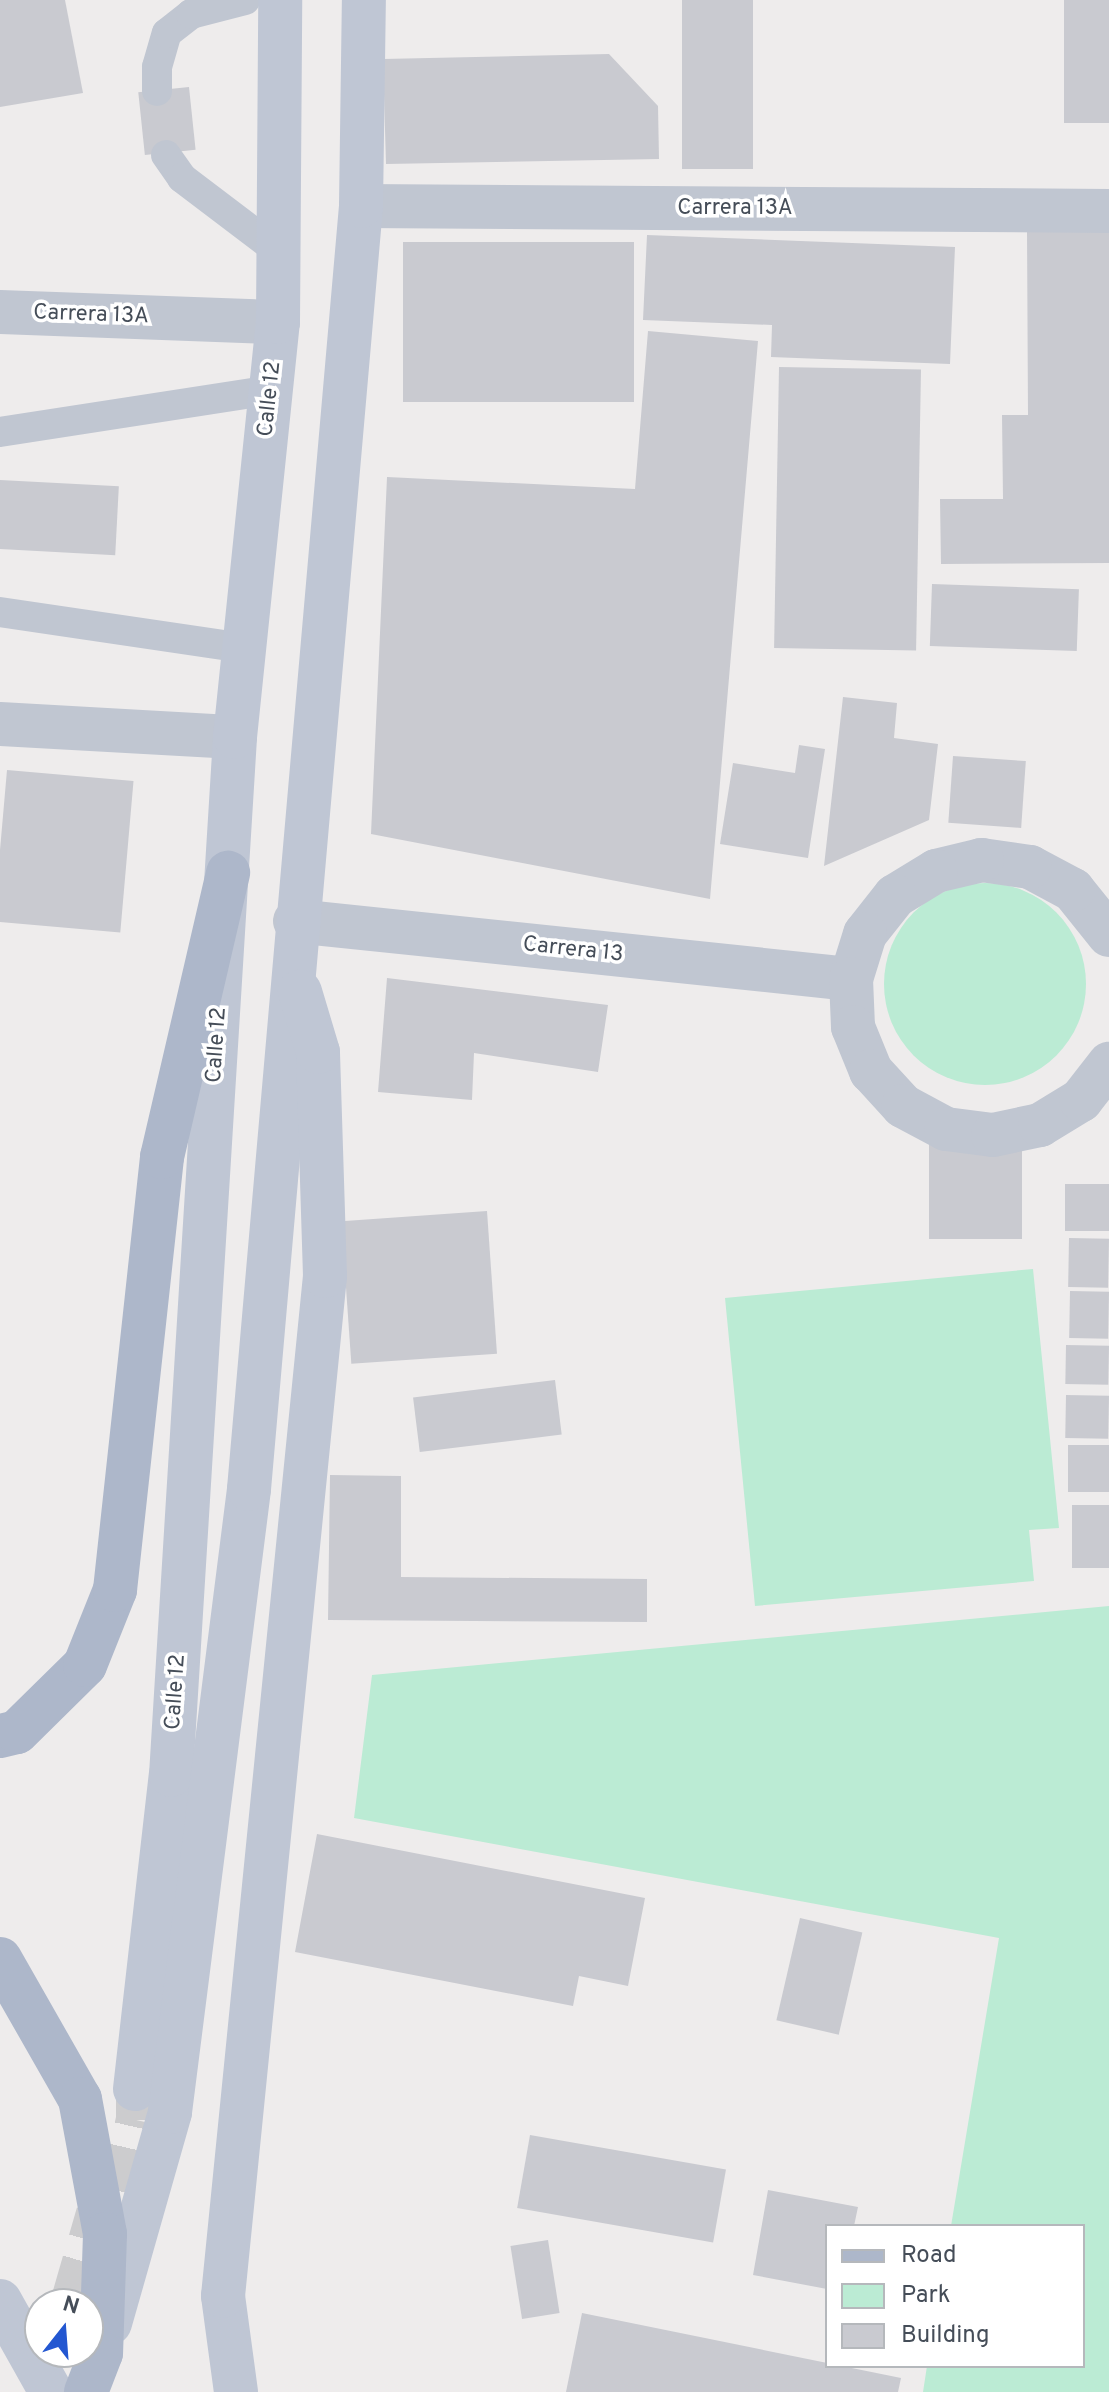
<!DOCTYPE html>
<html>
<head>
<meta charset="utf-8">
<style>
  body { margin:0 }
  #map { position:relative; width:1109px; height:2392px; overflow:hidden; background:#eeecec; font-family:Overpass,sans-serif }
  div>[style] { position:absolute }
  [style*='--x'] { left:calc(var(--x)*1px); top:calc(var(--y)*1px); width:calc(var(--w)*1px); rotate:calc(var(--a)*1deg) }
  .green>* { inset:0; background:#bbebd4 }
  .round { border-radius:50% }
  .building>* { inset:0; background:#c9cad0; transform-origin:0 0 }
  .secondary-tunnel>* { height:44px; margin-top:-22px; transform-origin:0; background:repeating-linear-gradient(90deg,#ccccce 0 44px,transparent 0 66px) }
  .service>* { height:30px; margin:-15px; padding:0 15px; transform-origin:15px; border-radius:15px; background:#c0c6d1 }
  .minor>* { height:44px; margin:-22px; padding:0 22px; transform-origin:22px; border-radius:22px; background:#c0c6d1 }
  .secondary>* { height:44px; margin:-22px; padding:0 22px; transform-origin:22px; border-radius:22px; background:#bfc6d4 }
  .primary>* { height:44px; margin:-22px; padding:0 22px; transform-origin:22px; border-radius:22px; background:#adb7ca }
  .primary-bridge>* { height:44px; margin:-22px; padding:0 22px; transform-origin:22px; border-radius:22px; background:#adb7ca }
  span { translate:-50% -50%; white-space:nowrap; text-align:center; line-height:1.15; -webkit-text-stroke:7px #fff; paint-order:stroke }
  .street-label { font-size:22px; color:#454d58 }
  .legend { position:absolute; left:825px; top:2224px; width:260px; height:144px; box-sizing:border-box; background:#fff; border:2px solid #b5b8bc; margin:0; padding:10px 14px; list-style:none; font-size:24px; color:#454d58 }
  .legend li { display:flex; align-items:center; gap:16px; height:40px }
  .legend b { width:40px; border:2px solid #b5b8bc }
  .north { position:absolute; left:24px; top:2288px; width:80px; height:80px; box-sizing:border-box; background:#fff; border:2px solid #b5b8bc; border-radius:50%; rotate:17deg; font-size:22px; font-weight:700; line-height:32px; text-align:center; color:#454d58 }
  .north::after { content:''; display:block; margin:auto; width:28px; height:36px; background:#2357d1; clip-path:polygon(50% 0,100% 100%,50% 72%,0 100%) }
</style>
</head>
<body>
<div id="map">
  <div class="green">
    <div class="round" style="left:884px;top:883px;width:202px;height:202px"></div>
    <div style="clip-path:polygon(1033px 1269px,1059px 1528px,1029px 1530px,1034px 1581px,755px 1606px,725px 1298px)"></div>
    <div style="clip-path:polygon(1109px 1606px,1109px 2392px,923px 2392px,927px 2366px,1083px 2366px,1083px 2226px,951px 2226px,999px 1938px,354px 1818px,372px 1675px)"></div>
  </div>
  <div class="building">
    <div style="clip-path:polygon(0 0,65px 0,83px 93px,0 107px)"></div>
    <div style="left:682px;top:0;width:71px;height:169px"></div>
    <div style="left:1064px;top:0;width:45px;height:123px"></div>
    <div style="clip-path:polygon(609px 54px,658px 106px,659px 159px,386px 164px,383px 59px)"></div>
    <div style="left:189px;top:87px;width:63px;height:51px;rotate:84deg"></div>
    <div style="clip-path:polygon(1027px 230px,1109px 230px,1109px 563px,941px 564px,940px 499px,1003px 499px,1002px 415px,1028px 415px)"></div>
    <div style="clip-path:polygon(647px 235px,955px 247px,950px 364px,771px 357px,772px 325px,643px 320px)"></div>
    <div style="left:403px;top:242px;width:231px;height:160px"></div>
    <div style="clip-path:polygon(648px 331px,758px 341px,710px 899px,371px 834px,387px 477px,635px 489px)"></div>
    <div style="left:779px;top:367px;width:142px;height:281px;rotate:1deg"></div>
    <div style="left:0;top:480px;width:119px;height:69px;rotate:3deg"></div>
    <div style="left:932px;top:584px;width:147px;height:62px;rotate:2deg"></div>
    <div style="clip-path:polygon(843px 697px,897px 703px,894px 738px,938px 744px,929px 820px,824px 866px)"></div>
    <div style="clip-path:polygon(799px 745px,825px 749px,808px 858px,720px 844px,733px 763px,795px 773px)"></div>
    <div style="left:953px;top:756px;width:73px;height:67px;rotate:4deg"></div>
    <div style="left:7px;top:770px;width:127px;height:152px;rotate:5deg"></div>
    <div style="clip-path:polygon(387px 978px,608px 1005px,598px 1072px,474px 1053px,472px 1100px,378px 1092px)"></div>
    <div style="left:1022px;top:1137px;width:102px;height:93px;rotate:90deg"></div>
    <div style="left:1109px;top:1184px;width:47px;height:44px;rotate:90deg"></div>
    <div style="left:487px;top:1211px;width:143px;height:146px;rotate:86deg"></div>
    <div style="left:1069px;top:1238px;width:40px;height:49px;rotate:1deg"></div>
    <div style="left:1070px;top:1291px;width:39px;height:47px;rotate:1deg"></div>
    <div style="left:1066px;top:1345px;width:43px;height:39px;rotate:1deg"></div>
    <div style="left:555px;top:1380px;width:55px;height:143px;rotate:83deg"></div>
    <div style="left:1066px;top:1395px;width:43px;height:43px;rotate:1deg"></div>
    <div style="left:1109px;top:1445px;width:47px;height:41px;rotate:90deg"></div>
    <div style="clip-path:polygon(330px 1475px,401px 1476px,401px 1577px,647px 1579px,647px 1622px,328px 1620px)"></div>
    <div style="left:1109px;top:1505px;width:63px;height:37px;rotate:90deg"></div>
    <div style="clip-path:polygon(317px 1834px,645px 1898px,628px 1986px,579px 1976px,573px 2006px,295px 1952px)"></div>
    <div style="left:800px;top:1918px;width:64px;height:105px;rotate:13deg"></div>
    <div style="left:530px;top:2135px;width:199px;height:74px;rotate:10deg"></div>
    <div style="clip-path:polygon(768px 2190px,858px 2207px,854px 2226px,827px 2226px,827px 2289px,753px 2275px)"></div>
    <div style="left:548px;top:2240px;width:74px;height:38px;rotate:81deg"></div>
    <div style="clip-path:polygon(582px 2313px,901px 2378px,898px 2392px,566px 2392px)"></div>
  </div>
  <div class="secondary-tunnel">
    <div style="--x:107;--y:2256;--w:139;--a:-77.2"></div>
    <div style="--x:138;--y:2120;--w:50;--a:-90"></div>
    <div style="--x:72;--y:2304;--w:94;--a:-73.9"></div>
  </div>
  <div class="service">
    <div style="--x:157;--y:91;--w:24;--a:-90"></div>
    <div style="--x:157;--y:67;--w:35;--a:-74"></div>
    <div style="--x:167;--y:33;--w:31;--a:-38"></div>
    <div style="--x:191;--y:14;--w:56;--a:-14.5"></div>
    <div style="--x:166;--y:155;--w:28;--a:55"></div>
    <div style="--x:182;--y:178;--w:121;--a:37.2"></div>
    <div style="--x:0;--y:432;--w:274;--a:-8.8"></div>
    <div style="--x:0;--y:612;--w:247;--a:8.4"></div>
  </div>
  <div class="minor">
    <div style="--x:361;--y:206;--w:748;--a:0.38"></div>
    <div style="--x:0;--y:312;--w:278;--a:2.1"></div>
    <div style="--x:0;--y:724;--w:235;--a:3.2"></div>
    <div style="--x:295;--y:921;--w:559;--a:5.96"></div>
    <div style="--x:1109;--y:935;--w:58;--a:-128.7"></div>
    <div style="--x:1073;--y:890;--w:49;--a:-151.9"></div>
    <div style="--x:1030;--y:867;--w:49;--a:-171.7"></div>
    <div style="--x:982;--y:860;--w:47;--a:166.6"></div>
    <div style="--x:936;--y:871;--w:48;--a:148.6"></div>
    <div style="--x:895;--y:896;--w:48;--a:128.3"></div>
    <div style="--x:865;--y:934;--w:47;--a:107.3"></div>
    <div style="--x:851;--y:979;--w:48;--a:87.6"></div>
    <div style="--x:853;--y:1027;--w:48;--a:67.8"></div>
    <div style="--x:871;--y:1071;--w:47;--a:47.6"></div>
    <div style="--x:903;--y:1106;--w:49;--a:28.1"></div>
    <div style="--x:946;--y:1129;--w:47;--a:7.3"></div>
    <div style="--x:993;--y:1135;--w:48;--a:-12"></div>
    <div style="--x:1040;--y:1125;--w:48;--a:-31.4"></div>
    <div style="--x:1081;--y:1100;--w:46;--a:-52.1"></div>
  </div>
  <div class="secondary">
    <div style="--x:135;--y:2089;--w:316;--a:-83.5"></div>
    <div style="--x:171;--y:1775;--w:1040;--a:-86.47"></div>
    <div style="--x:235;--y:737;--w:417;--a:-84.1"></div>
    <div style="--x:278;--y:322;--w:322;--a:-89.6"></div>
    <div style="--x:0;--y:2301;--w:104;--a:60.7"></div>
    <div style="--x:110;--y:2323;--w:219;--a:-74.1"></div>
    <div style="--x:170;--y:2112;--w:628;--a:-82.77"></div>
    <div style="--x:249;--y:1489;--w:1288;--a:-85.01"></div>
    <div style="--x:361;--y:206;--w:206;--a:-89.2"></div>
    <div style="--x:236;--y:2392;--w:97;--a:-97.7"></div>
    <div style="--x:223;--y:2296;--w:1025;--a:-84.29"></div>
    <div style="--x:325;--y:1276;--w:224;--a:-91.8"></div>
    <div style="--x:318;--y:1052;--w:63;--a:-106.7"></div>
  </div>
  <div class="primary">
    <div style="--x:0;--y:1736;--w:17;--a:-13"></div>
    <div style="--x:17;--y:1732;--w:95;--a:-44.6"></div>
    <div style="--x:85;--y:1665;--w:81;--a:-68.2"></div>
    <div style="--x:115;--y:1590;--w:436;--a:-83.8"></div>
    <div style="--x:162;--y:1157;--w:292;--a:-76.9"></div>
  </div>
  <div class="primary-bridge">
    <div style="--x:0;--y:1959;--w:161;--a:60.3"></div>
    <div style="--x:80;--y:2099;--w:137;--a:79.5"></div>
    <div style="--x:105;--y:2234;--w:119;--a:91.9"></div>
    <div style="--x:101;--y:2353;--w:42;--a:111"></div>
  </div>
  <div class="street-label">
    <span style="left:735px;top:209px">Carrera 13A</span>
    <span style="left:91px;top:315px;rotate:2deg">Carrera 13A</span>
    <span style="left:270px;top:399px;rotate:-84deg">Calle 12</span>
    <span style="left:573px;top:950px;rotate:6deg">Carrera 13</span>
    <span style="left:217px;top:1045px;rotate:-86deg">Calle 12</span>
    <span style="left:176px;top:1692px;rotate:-86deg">Calle 12</span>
  </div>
  <ul class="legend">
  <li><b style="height:10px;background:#adb7ca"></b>Road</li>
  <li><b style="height:22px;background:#bbebd4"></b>Park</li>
  <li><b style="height:22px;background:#c9cad0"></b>Building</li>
  </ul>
  <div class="north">N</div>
</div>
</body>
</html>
